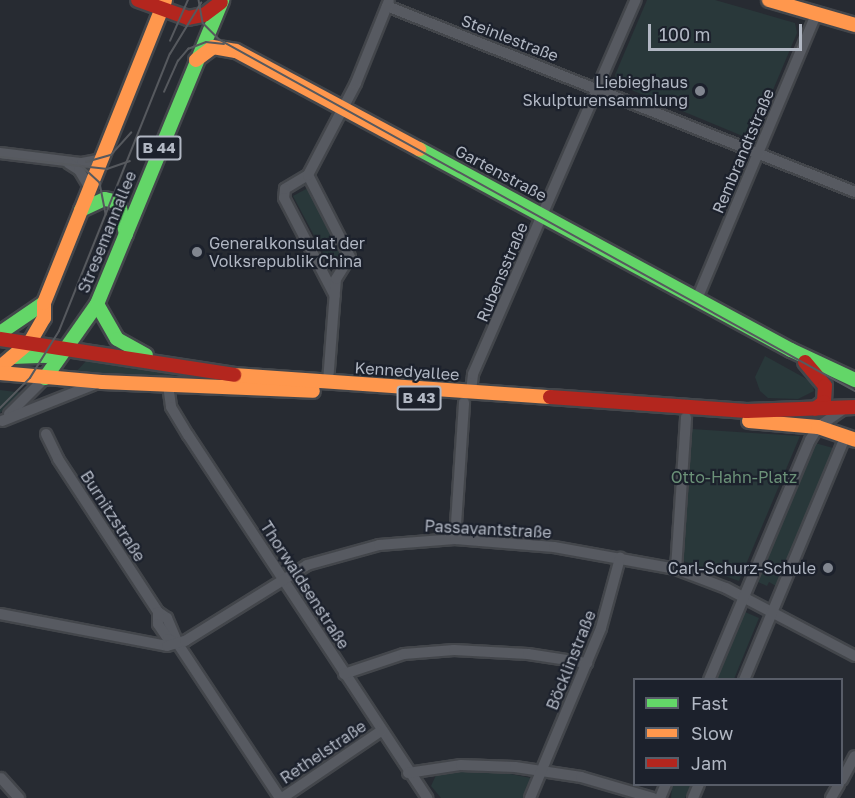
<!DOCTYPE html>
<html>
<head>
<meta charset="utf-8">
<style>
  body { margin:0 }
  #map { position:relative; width:855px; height:798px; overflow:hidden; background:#272b32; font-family:"Golos Text",sans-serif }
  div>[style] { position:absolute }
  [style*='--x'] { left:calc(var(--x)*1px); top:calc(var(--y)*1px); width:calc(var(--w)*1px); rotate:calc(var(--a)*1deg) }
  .green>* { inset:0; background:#29383a; transform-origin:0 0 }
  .roads { filter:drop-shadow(2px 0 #43464b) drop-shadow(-2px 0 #43464b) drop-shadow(0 2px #43464b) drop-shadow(0 -2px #43464b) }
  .street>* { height:10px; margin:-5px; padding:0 5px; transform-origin:5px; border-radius:5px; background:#575a61 }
  .fast>* { height:14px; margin:-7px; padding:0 7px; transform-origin:7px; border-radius:7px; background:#63d668 }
  .slow>* { height:14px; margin:-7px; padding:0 7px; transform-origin:7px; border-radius:7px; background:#ff974d }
  .jam>* { height:14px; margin:-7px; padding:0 7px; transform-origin:7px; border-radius:7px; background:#b3261e }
  .tram>* { height:1.5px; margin:-0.75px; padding:0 0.75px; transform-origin:0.75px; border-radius:0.75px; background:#56595e }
  .dots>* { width:16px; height:16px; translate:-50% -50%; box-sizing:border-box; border:3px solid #1c212c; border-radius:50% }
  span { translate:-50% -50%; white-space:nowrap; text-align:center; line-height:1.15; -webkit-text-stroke:4.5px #1c212c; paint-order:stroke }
  .shield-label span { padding:2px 4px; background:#1c212c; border:2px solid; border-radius:4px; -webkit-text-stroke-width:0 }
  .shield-label { font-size:15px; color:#b1b7c3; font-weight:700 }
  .street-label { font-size:16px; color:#b1b7c3 }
  .poi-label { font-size:16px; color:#b1b7c3 }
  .right { translate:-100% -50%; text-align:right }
  .left { translate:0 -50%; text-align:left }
  .park-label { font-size:16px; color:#6b9178 }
  .legend { position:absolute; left:633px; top:678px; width:210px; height:108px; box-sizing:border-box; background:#1c212c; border:2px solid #585d68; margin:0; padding:8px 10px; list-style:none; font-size:18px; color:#b1b7c3 }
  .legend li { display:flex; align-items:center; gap:12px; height:30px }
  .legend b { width:30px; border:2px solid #585d68 }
  .scale { position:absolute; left:648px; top:24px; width:154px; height:27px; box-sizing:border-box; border:3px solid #b1b7c3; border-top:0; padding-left:8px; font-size:18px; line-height:21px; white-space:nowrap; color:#b1b7c3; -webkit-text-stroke:4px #1c212c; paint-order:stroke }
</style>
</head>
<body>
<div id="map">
  <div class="green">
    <div style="clip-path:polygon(647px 0,715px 0,795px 23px,797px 33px,754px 135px,745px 137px,617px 84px,615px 75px)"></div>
    <div style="left:308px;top:188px;width:75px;height:17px;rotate:62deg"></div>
    <div style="clip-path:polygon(765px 356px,812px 382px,814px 391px,798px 399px,768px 398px,760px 391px,755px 377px)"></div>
    <div style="clip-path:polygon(88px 359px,181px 376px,182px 378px,73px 375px)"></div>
    <div style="clip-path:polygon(0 390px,24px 393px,0 413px)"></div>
    <div style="clip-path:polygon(692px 429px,800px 436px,739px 581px,683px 561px)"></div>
    <div style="clip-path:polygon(815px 443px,833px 448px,776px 586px,769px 582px,767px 586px,756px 581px)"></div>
    <div style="clip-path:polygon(745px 612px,759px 618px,734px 679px,716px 679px)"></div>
    <div style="clip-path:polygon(457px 771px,495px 771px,531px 778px,523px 798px,441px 798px,431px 786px,437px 773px)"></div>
    <div style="clip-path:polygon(672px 785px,672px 784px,691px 785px,685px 798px,671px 798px)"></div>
  </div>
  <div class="roads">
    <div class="street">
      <div style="--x:387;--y:6;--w:504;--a:21.67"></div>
      <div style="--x:0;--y:153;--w:83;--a:7"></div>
      <div style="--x:82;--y:163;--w:20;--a:-11"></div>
      <div style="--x:68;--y:163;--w:13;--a:32"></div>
      <div style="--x:79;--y:170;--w:21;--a:59"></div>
      <div style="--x:308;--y:175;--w:27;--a:149"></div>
      <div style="--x:285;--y:189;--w:9;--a:96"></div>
      <div style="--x:284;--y:198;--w:110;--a:62.5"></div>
      <div style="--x:697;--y:299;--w:309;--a:-67.3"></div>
      <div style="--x:328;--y:382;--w:103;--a:-85.6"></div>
      <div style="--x:336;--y:279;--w:26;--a:-58"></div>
      <div style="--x:350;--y:257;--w:92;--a:-117.1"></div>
      <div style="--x:308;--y:175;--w:104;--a:-62.4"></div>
      <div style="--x:356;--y:83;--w:88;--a:-68.1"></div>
      <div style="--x:168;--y:385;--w:22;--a:82"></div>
      <div style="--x:171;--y:407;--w:33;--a:59"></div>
      <div style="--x:188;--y:435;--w:435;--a:56.6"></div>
      <div style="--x:471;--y:391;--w:17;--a:-83"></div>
      <div style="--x:473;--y:374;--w:408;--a:-66.5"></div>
      <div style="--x:9;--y:414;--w:51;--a:-45"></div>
      <div style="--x:2;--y:421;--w:98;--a:-21.6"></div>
      <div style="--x:46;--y:434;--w:28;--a:64"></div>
      <div style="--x:58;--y:459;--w:183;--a:56.8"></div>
      <div style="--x:158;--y:612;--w:11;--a:34"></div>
      <div style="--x:167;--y:618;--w:28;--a:67"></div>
      <div style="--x:178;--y:644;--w:185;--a:56.5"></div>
      <div style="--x:455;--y:539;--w:137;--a:-86.2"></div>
      <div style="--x:676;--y:569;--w:152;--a:-86.2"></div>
      <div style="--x:158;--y:612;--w:12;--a:90"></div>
      <div style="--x:158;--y:624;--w:18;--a:56"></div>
      <div style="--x:168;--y:639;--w:10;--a:24"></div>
      <div style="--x:0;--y:614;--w:170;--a:10.8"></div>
      <div style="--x:167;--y:646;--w:19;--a:-16"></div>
      <div style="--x:185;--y:641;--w:144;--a:-31.9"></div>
      <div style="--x:307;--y:565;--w:75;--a:-15.5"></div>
      <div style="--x:379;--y:545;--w:76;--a:-4.5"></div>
      <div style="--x:455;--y:539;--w:99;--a:4.6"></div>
      <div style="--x:554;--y:547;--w:124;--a:10.2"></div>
      <div style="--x:676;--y:569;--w:53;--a:20.8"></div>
      <div style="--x:726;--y:588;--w:146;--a:27.8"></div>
      <div style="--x:344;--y:674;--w:63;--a:-18.4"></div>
      <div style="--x:404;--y:654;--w:50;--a:-4.6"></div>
      <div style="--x:454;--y:650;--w:74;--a:3.1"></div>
      <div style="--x:528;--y:654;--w:60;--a:8.7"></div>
      <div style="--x:709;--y:680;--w:260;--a:-67.2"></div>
      <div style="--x:810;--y:440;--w:15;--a:-58"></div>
      <div style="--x:818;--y:427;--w:32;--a:-35"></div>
      <div style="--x:744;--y:680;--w:265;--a:-67.4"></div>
      <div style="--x:408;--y:773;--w:54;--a:-8.6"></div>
      <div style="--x:461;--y:765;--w:54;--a:2.1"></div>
      <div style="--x:515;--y:767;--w:67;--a:8.6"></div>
      <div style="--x:581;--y:777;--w:75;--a:16.3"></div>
      <div style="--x:1;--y:778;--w:27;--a:48"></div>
      <div style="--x:842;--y:780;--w:27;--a:-62"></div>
      <div style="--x:282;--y:798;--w:120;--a:-34.1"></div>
      <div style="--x:530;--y:798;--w:184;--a:-67.3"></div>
      <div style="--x:601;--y:628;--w:73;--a:-74.8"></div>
      <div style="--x:660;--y:798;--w:15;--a:-67"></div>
      <div style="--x:693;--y:798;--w:15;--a:-67"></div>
      <div style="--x:831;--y:798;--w:16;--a:-60"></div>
    </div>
    <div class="fast">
      <div style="--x:419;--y:149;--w:423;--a:28.4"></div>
      <div style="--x:791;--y:350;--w:71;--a:25.1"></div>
      <div style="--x:81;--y:210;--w:26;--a:-25"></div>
      <div style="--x:105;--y:199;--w:9;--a:13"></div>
      <div style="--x:114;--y:201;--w:9;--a:49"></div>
      <div style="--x:120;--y:208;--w:27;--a:77"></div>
      <div style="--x:97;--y:304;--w:40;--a:60.3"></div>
      <div style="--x:117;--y:339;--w:33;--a:29"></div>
      <div style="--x:0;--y:333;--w:53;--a:-34.3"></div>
      <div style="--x:12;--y:357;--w:34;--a:-2"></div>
      <div style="--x:46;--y:356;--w:23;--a:-20"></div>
      <div style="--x:45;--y:378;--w:90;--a:-54.9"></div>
      <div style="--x:97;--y:304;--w:329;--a:-67.6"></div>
    </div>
    <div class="slow">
      <div style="--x:769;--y:0;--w:90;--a:16.2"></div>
      <div style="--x:196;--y:60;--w:21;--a:-37"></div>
      <div style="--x:213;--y:47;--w:23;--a:10"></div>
      <div style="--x:236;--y:51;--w:208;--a:28.2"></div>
      <div style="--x:0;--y:367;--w:39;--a:-40"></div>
      <div style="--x:30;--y:342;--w:28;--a:-60"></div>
      <div style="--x:44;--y:318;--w:15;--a:-90"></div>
      <div style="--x:44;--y:303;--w:326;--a:-68.2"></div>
      <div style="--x:0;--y:373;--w:102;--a:5"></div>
      <div style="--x:102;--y:382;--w:211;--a:2.4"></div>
      <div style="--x:234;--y:375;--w:317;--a:4"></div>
      <div style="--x:749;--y:421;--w:69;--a:5"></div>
      <div style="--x:818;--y:427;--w:39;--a:19"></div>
    </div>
    <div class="jam">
      <div style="--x:138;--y:0;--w:53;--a:19.8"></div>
      <div style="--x:188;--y:18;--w:16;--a:-11"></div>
      <div style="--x:204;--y:15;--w:21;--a:-37"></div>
      <div style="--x:0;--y:339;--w:237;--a:8.7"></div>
      <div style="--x:805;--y:362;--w:31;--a:50"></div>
      <div style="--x:825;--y:386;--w:16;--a:94"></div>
      <div style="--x:824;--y:402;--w:11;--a:142"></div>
      <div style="--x:550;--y:397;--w:197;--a:4.1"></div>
      <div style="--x:747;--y:411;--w:108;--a:-2.1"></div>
    </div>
  </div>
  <div class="tram">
    <div style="--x:199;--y:0;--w:23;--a:80"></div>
    <div style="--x:203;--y:23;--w:24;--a:45"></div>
    <div style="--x:220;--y:40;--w:726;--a:28.93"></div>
    <div style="--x:170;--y:41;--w:45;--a:-66.3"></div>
    <div style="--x:164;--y:92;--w:34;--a:-66"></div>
    <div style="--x:178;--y:61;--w:16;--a:-50"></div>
    <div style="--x:188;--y:49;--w:19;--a:-21"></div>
    <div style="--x:206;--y:42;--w:18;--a:6"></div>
    <div style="--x:0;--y:157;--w:108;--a:6.4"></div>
    <div style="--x:107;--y:169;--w:24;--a:-19"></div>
    <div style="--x:86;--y:162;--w:26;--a:-16"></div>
    <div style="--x:111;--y:155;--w:30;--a:-48"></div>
    <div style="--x:82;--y:166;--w:25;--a:43"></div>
    <div style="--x:100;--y:183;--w:32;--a:79"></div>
    <div style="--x:0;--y:408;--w:42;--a:-45"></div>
    <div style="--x:30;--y:378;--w:55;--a:-58.3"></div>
    <div style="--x:59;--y:331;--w:298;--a:-68.2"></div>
    <div style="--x:170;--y:54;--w:60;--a:-58.7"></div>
  </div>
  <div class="dots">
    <div style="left:700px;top:91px;background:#818690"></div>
    <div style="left:197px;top:252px;background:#818690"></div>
    <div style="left:828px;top:568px;background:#818690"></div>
  </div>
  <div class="shield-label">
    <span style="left:159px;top:148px">B 44</span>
    <span style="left:419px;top:398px">B 43</span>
  </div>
  <div class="street-label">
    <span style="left:510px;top:38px;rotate:21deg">Steinlestraße</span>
    <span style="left:743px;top:151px;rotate:-67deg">Rembrandtstraße</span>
    <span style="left:501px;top:173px;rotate:28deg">Gartenstraße</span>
    <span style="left:107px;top:232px;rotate:-68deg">Stresemannallee</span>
    <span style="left:502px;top:272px;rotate:-67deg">Rubensstraße</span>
    <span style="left:407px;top:371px;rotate:4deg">Kennedyallee</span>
    <span style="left:113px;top:516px;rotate:57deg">Burnitzstraße</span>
    <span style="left:488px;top:529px;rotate:3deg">Passavantstraße</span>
    <span style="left:305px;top:585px;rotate:57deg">Thorwaldsenstraße</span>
    <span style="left:571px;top:660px;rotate:-68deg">Böcklinstraße</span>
    <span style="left:323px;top:752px;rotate:-34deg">Rethelstraße</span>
  </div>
  <div class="poi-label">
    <span class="right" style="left:688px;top:91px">Liebieghaus<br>Skulpturensammlung</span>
    <span class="left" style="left:209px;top:252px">Generalkonsulat der<br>Volksrepublik China</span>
    <span class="right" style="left:816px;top:568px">Carl-Schurz-Schule</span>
  </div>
  <div class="park-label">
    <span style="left:734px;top:477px">Otto-Hahn-Platz</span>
  </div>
  <ul class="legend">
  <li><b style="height:8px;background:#63d668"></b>Fast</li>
  <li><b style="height:8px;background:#ff974d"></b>Slow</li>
  <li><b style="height:8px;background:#b3261e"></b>Jam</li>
  </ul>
  <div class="scale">100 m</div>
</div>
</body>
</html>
